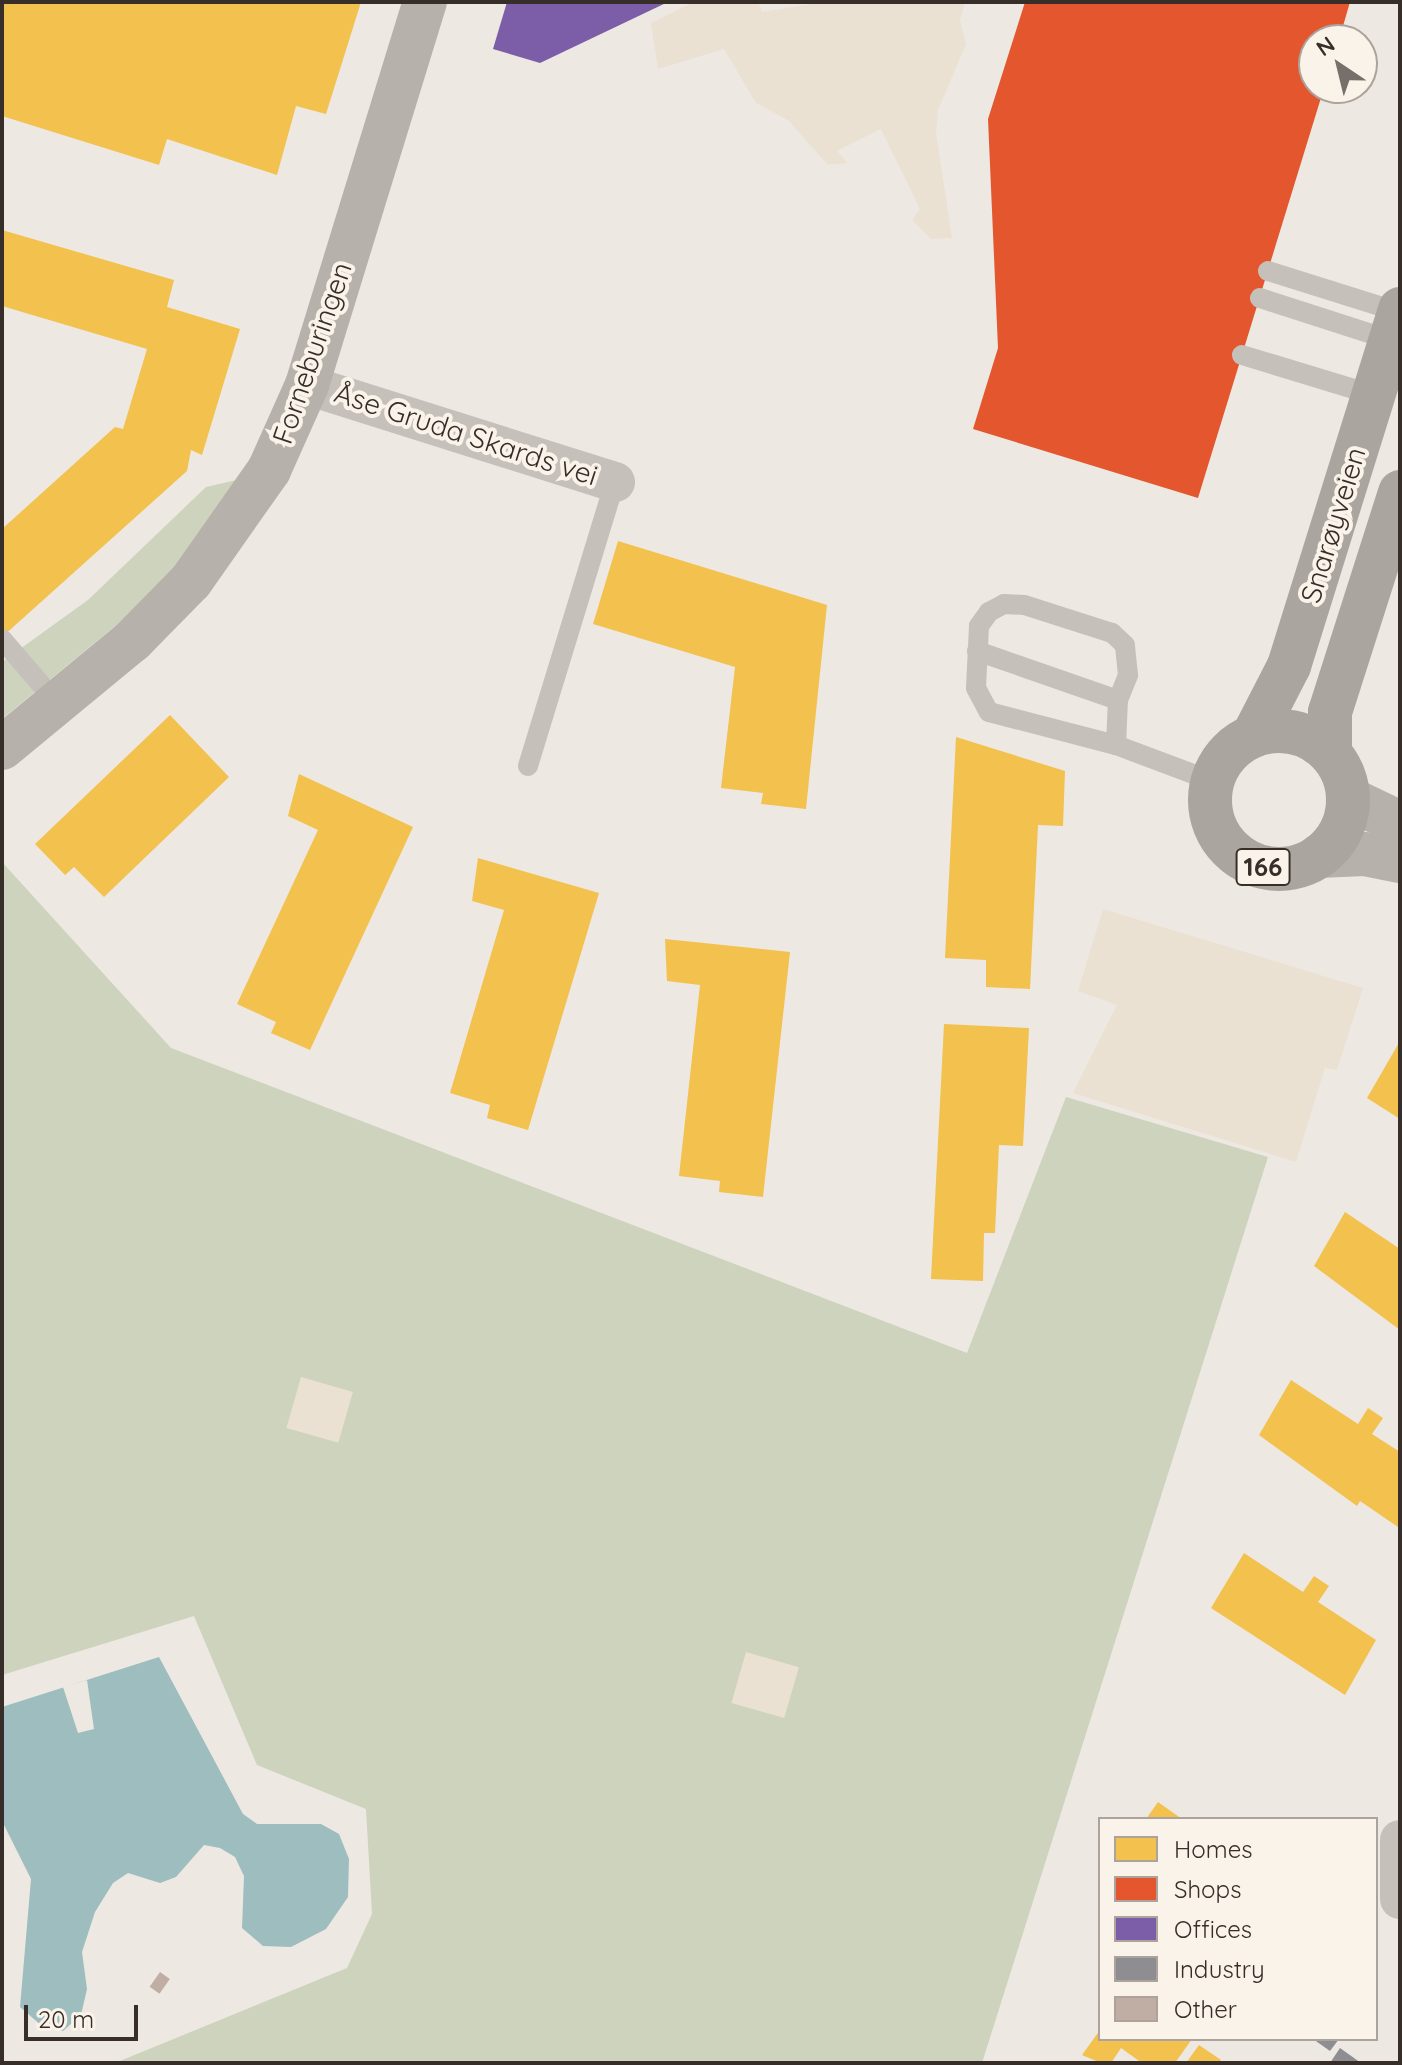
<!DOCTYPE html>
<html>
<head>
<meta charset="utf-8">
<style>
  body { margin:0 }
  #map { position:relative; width:1402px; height:2065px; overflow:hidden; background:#ede8e2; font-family:Quicksand,sans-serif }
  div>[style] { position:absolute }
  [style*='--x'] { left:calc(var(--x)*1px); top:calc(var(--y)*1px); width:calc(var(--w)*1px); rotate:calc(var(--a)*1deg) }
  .green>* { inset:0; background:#cdd3bc }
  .plaza>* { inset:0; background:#ebe1d2; transform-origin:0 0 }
  .water>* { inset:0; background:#9ebdbe }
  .pier>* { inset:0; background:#ede8e2 }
  .homes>* { inset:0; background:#f2c14e }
  .shops>* { inset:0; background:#e4572e }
  .offices>* { inset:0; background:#7b5ea7 }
  .industry>* { inset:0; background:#8d8d92 }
  .building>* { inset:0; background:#c0ada4; transform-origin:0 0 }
  .lane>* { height:20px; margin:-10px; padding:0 10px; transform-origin:10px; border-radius:10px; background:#c6c0bb }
  .street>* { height:40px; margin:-20px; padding:0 20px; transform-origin:20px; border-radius:20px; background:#c6c0bb }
  .secondary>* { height:44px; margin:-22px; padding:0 22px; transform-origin:22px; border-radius:22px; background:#b7b1ab }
  .primary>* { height:44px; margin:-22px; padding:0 22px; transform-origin:22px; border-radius:22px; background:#aba5a0 }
  .primary>.ring { margin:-22px; padding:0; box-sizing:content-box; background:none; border:44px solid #aba5a0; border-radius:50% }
  span { translate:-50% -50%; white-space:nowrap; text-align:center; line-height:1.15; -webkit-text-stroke:8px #faf3e9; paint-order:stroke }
  .shield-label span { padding:2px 6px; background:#faf3e9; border:2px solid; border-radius:6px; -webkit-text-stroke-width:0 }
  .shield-label { font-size:26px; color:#372e29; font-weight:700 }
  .street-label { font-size:28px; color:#372e29 }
  .frame { position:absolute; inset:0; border:4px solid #372e29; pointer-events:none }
  .legend { position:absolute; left:1098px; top:1817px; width:280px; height:224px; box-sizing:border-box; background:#faf3e9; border:2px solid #aca49c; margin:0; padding:10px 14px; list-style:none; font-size:24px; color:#372e29 }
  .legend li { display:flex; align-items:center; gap:16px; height:40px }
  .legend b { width:40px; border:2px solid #aca49c }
  .north { position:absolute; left:1298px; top:24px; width:80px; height:80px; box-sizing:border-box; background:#faf3e9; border:2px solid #aca49c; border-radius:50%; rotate:325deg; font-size:22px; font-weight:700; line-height:32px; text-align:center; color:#372e29 }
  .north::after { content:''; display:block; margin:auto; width:28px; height:36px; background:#776f6a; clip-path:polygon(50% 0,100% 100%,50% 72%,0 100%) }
  .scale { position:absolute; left:24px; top:2005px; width:114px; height:36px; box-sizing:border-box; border:4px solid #372e29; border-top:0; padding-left:10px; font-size:24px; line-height:28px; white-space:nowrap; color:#372e29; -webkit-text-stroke:6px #faf3e9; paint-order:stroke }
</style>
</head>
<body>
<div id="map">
  <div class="green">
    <div style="clip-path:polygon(241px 479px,192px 550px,121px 621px,2px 719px,2px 662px,88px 600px,206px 487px)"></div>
    <div style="clip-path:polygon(2px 862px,171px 1048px,967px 1353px,1066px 1097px,1268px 1157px,982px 2063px,115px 2063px,347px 1968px,372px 1914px,366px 1809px,257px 1765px,194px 1616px,2px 1675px)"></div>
  </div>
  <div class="plaza">
    <div style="clip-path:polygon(693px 2px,758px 2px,762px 12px,824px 2px,965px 2px,960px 20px,966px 44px,938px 110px,936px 133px,952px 238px,931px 239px,912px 220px,920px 209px,881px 129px,837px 151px,847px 163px,828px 165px,788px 120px,756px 103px,724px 49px,658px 69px,651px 23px)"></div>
    <div style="clip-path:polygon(1103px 909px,1363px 988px,1337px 1070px,1325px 1068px,1296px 1162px,1073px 1093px,1117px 1005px,1078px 991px)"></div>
    <div style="left:301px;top:1377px;width:54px;height:53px;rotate:16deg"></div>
    <div style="left:746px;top:1652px;width:55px;height:53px;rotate:16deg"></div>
  </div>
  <div class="water">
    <div style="clip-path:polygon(159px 1657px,243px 1814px,257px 1824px,321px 1824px,339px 1834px,349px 1859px,348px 1897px,326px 1929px,291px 1947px,263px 1946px,242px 1928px,244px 1876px,235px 1857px,220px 1848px,204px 1845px,176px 1877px,160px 1883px,128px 1873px,113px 1883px,95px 1912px,82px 1952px,87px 1989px,81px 2015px,63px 2031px,42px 2026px,20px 2007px,31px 1879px,2px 1821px,2px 1707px)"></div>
  </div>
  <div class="pier">
    <div style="clip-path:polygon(87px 1680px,94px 1729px,78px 1733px,63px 1687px)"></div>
  </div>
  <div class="homes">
    <div style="clip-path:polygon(2px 2px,361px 2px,326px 114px,296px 106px,277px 175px,167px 139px,159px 165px,2px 116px)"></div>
    <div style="clip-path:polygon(2px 230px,174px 280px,167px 307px,240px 329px,202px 455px,191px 450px,187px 471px,2px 637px,2px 529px,115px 427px,123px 429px,147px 349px,2px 306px)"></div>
    <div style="clip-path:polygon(618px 541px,827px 605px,806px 809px,761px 804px,763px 793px,721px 788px,735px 667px,593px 624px)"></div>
    <div style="clip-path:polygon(170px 715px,229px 777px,104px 897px,74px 867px,65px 875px,35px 844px)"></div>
    <div style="clip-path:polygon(956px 737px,1065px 771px,1063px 826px,1038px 825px,1030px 989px,986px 987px,986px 960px,945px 958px)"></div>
    <div style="clip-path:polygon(299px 774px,413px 827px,310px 1050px,271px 1033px,276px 1022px,237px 1004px,318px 830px,288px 816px)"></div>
    <div style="clip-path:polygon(478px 858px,599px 893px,528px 1130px,487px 1118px,490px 1105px,450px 1093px,504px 910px,472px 901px)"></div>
    <div style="clip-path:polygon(665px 939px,790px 952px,763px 1197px,719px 1192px,720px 1181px,679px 1176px,700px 985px,667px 981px)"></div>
    <div style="clip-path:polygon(944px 1024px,1029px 1028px,1023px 1146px,999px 1145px,995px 1233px,984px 1233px,983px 1281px,931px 1279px)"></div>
    <div style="clip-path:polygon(1400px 1041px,1400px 1119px,1367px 1098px)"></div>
    <div style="clip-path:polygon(1345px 1212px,1400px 1249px,1400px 1330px,1314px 1266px)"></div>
    <div style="clip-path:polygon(1291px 1380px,1358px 1424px,1368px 1408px,1383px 1418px,1372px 1434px,1400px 1452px,1398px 1527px,1360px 1501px,1357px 1506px,1259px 1435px)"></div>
    <div style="clip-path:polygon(1244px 1553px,1303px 1592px,1314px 1576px,1329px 1586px,1318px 1602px,1376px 1640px,1345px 1695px,1211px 1608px)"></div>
    <div style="clip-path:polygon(1158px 1802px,1182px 1819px,1146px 1819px)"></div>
    <div style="clip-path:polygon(1100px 2030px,1100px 2039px,1192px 2039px,1175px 2063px,1142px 2063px,1121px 2048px,1111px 2063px,1101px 2063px,1082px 2055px)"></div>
    <div style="clip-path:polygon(1199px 2045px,1221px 2060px,1219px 2063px,1186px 2063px)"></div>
  </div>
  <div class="shops">
    <div style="clip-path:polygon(1025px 2px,1350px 2px,1339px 40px,1314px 40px,1314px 88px,1324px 88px,1198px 498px,973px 429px,998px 348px,988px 119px)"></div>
  </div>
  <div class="offices">
    <div style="clip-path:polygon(507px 2px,668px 2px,540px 63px,493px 49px)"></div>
  </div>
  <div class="industry">
    <div style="clip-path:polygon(1313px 2039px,1339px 2039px,1330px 2051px)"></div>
    <div style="clip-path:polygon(1340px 2048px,1361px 2063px,1330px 2063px)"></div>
  </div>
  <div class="building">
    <div style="left:160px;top:1972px;width:12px;height:18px;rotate:35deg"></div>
  </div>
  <div class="lane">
    <div style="--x:1268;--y:271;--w:137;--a:17.4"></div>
    <div style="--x:1260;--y:298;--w:137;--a:17.9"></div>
    <div style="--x:1242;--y:355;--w:138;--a:16.9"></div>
    <div style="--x:2;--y:639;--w:84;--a:49.3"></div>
    <div style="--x:977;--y:651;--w:149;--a:19.2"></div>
    <div style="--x:1116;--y:745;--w:45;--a:-87.5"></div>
    <div style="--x:1118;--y:700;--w:27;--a:-68"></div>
    <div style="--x:1128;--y:675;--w:30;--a:-96"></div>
    <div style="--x:1125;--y:645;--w:18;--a:-137"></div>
    <div style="--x:1112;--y:633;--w:92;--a:-162.3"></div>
    <div style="--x:1024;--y:605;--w:20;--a:-177"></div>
    <div style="--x:1004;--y:604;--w:17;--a:152"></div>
    <div style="--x:989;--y:612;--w:17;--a:126"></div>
    <div style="--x:979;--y:626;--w:62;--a:92.8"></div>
    <div style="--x:976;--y:688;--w:27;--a:62"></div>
    <div style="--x:989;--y:712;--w:131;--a:14.6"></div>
    <div style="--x:1116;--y:745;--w:103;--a:20.6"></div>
    <div style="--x:528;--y:766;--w:297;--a:-73"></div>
  </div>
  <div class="street">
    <div style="--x:307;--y:385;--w:323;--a:17.5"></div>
    <div style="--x:1400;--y:1840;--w:59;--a:90"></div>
  </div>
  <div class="secondary">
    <div style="--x:2;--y:748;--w:168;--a:-39.5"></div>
    <div style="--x:132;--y:641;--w:84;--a:-45.5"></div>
    <div style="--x:191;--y:581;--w:136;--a:-54.9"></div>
    <div style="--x:269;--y:470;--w:93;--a:-65.9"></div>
    <div style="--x:307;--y:385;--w:401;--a:-72.9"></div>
    <div style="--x:1348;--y:798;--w:58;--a:25.7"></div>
    <div style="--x:1319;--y:856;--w:45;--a:-2.5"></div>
    <div style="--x:1364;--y:854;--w:37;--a:11"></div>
  </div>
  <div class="primary">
    <div class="ring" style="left:1210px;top:731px;width:94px;height:94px"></div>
    <div style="--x:1253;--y:736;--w:79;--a:-62.8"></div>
    <div style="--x:1289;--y:666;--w:374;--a:-72.7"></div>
    <div style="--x:1330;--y:753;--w:41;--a:-90"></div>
    <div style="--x:1330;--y:712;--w:231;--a:-72.3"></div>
  </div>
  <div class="shield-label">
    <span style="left:1263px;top:867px">166</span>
  </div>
  <div class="street-label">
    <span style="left:312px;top:353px;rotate:-71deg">Forneburingen</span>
    <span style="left:466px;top:434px;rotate:18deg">Åse Gruda Skards vei</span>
    <span style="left:1333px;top:525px;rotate:-73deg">Snarøyveien</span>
  </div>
  <div class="frame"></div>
  <ul class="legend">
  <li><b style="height:22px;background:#f2c14e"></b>Homes</li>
  <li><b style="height:22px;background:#e4572e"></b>Shops</li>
  <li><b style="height:22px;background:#7b5ea7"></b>Offices</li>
  <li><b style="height:22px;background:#8d8d92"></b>Industry</li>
  <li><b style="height:22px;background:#c0ada4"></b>Other</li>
  </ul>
  <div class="north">N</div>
  <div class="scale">20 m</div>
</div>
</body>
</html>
